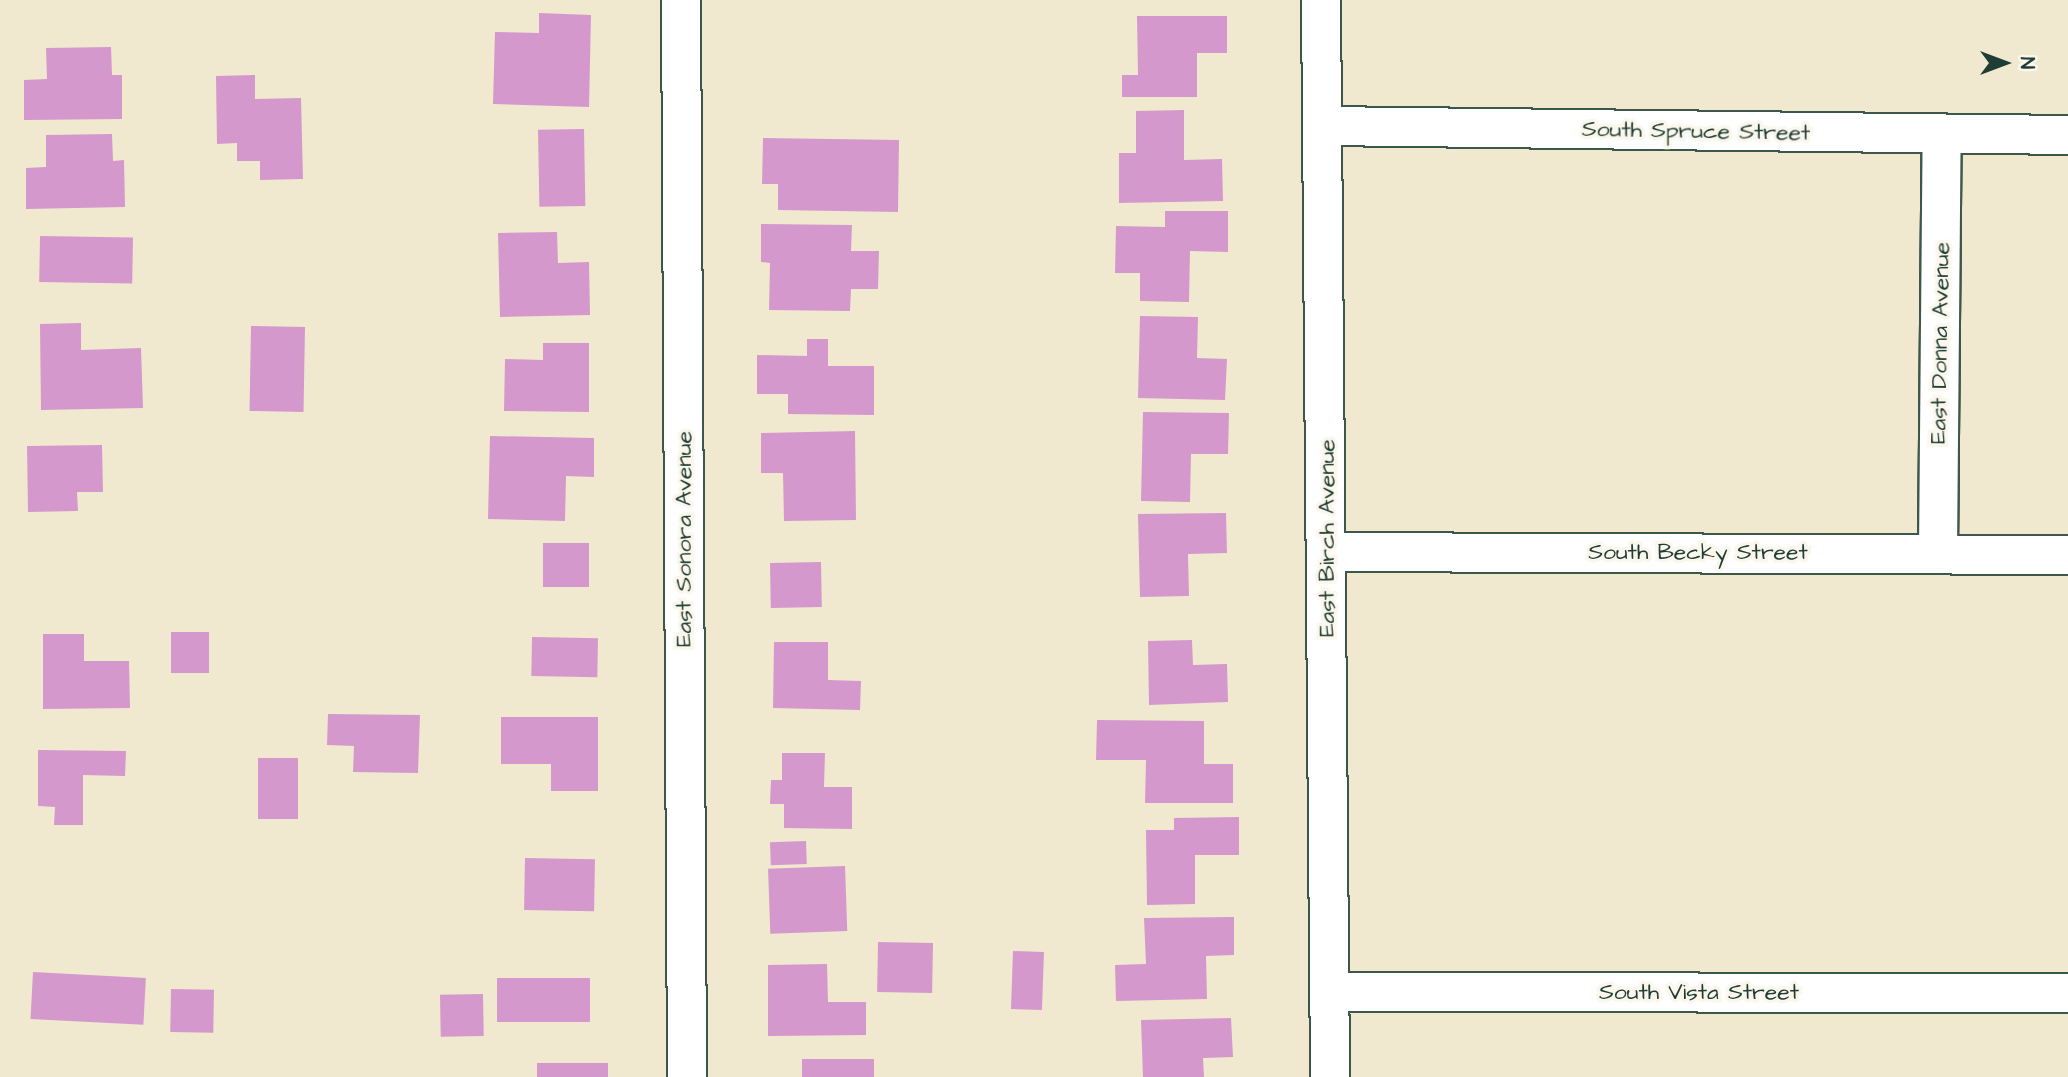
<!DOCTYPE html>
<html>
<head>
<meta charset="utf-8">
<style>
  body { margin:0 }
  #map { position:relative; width:2068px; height:1077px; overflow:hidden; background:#f0e9cf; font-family:"Architects Daughter",sans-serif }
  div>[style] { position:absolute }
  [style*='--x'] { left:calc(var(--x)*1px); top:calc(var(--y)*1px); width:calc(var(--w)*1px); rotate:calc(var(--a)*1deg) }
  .building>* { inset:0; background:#d498cc; transform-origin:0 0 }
  .roads { filter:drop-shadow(2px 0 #3e574b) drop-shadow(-2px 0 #3e574b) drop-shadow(0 2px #3e574b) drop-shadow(0 -2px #3e574b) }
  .minor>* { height:38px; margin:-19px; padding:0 19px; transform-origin:19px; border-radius:19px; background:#fff }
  span { translate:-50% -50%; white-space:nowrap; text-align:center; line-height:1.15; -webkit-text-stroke:7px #fbf7ec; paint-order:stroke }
  .street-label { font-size:23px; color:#1f3d34 }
  .north { position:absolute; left:1970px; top:28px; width:70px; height:70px; -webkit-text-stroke:5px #fbf7ec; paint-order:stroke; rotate:90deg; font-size:19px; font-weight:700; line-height:28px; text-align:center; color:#1f3d34 }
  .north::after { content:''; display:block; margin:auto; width:24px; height:32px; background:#1f3d34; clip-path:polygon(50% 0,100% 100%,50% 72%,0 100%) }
</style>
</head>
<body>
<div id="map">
  <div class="building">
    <div style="clip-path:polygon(539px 13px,591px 15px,589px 107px,493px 104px,495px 32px,539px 33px)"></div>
    <div style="clip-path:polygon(1137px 16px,1227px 16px,1227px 53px,1197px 53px,1197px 97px,1122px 97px,1122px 75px,1138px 75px)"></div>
    <div style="clip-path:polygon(111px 47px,112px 75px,122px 75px,122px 119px,24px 120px,24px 80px,47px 79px,46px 48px)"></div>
    <div style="clip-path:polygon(255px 75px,255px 99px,301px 98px,303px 179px,260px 180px,260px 161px,237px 161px,237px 143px,217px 144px,216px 76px)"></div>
    <div style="clip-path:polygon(1184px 110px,1184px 160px,1222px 159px,1223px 201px,1119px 203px,1119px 153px,1136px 153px,1136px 111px)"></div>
    <div style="left:584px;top:129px;width:77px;height:46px;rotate:89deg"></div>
    <div style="clip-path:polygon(112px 134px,113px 161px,124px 160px,125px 207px,26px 209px,26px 168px,46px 167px,46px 135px)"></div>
    <div style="clip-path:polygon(763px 138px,899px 140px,898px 212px,778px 210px,778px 184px,762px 184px)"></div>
    <div style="clip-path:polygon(1165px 211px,1228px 211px,1228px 252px,1190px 251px,1189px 302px,1140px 301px,1140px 273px,1115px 273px,1116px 226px,1165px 227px)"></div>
    <div style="clip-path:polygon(761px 224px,852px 225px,851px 251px,879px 251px,878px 289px,851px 289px,850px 311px,769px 310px,770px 263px,761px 262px)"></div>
    <div style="clip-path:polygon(557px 232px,558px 263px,589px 262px,590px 315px,500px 317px,498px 233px)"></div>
    <div style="left:40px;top:236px;width:93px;height:46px;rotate:1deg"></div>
    <div style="clip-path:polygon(1140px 316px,1198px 317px,1197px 358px,1227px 359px,1225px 400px,1138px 398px)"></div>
    <div style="clip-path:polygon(81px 323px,81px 350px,141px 348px,143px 408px,41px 410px,40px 324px)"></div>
    <div style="left:251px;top:326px;width:54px;height:85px;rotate:1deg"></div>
    <div style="clip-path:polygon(807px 339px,828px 339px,828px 366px,874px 366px,874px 415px,788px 414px,788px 394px,757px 394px,757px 355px,807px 356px)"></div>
    <div style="clip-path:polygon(543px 343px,589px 343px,589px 412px,504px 411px,505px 359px,543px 360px)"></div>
    <div style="clip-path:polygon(1143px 412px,1229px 413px,1228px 454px,1191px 454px,1190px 502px,1141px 501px)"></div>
    <div style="clip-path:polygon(855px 431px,856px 520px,784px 521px,783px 473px,761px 473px,761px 433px)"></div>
    <div style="clip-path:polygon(490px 436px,594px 438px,594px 477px,566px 476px,565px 521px,488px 519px)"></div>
    <div style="clip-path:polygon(102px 445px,103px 492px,77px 492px,78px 511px,28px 512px,27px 446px)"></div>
    <div style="clip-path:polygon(1226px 513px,1227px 553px,1188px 554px,1189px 596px,1140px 597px,1138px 514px)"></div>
    <div style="left:543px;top:543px;width:46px;height:44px"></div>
    <div style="left:821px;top:562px;width:45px;height:51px;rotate:89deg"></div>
    <div style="left:171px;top:632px;width:38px;height:41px"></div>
    <div style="clip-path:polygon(43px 634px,84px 634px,84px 661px,129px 661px,130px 708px,43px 709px)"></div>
    <div style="left:532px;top:637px;width:66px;height:39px;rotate:1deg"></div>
    <div style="clip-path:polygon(1192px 640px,1193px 665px,1227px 664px,1228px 702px,1149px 705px,1148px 641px)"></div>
    <div style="clip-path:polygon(774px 642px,828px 642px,828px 680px,861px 681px,860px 710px,773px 708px)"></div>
    <div style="clip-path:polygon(328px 714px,420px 715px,418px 773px,353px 772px,354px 746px,327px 745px)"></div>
    <div style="clip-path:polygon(501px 717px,598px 717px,598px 791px,551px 791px,551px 764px,501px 764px)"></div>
    <div style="clip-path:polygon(1097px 720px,1204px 721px,1204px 764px,1233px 764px,1233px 803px,1145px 803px,1146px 760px,1096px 760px)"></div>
    <div style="clip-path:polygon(38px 750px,126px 751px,125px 776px,83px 775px,83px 825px,54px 825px,55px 807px,38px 806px)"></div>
    <div style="clip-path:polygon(782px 753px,825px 753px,824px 787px,852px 787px,852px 829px,784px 828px,784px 804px,770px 804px,771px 780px,782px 780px)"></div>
    <div style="left:258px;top:758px;width:40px;height:61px"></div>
    <div style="clip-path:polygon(1239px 817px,1239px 855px,1195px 855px,1195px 904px,1147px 905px,1146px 830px,1174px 830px,1174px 818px)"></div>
    <div style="left:806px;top:841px;width:23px;height:36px;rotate:88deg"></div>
    <div style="left:525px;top:858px;width:70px;height:52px;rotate:1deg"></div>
    <div style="left:845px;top:866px;width:65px;height:77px;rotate:88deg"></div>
    <div style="clip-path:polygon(1234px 917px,1234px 955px,1206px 956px,1207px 999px,1116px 1001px,1115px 965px,1146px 964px,1144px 918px)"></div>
    <div style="left:878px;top:942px;width:55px;height:50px;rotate:1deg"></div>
    <div style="left:1013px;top:951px;width:31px;height:58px;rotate:2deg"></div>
    <div style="clip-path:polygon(827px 964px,828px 1002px,866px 1002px,866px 1035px,768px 1036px,768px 965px)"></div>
    <div style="left:33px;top:972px;width:113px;height:47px;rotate:3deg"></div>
    <div style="left:497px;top:978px;width:93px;height:44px"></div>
    <div style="left:171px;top:989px;width:43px;height:43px;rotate:1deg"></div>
    <div style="left:483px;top:994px;width:42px;height:43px;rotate:89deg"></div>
    <div style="clip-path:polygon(1231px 1018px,1233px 1057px,1203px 1058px,1204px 1077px,1143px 1077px,1141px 1020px)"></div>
    <div style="left:874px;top:1059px;width:18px;height:72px;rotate:90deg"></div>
    <div style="left:537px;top:1063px;width:71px;height:14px"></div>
  </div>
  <div class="roads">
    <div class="minor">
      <div style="--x:681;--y:0;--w:1077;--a:89.68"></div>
      <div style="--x:1321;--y:0;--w:1077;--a:89.52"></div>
      <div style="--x:1323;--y:126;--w:745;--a:0.69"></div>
      <div style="--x:1327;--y:552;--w:741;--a:0.23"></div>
      <div style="--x:1938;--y:553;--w:419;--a:-89.5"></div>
      <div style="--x:1331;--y:992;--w:737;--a:0.08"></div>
    </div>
  </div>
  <div class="street-label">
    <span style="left:1696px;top:131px;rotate:1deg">South Spruce Street</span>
    <span style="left:1940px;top:343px;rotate:-89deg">East Donna Avenue</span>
    <span style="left:1327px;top:538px;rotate:-90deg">East Birch Avenue</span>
    <span style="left:684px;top:539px;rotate:-90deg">East Sonora Avenue</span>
    <span style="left:1698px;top:552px">South Becky Street</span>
    <span style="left:1699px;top:992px">South Vista Street</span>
  </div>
  <div class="north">N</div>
</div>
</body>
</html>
